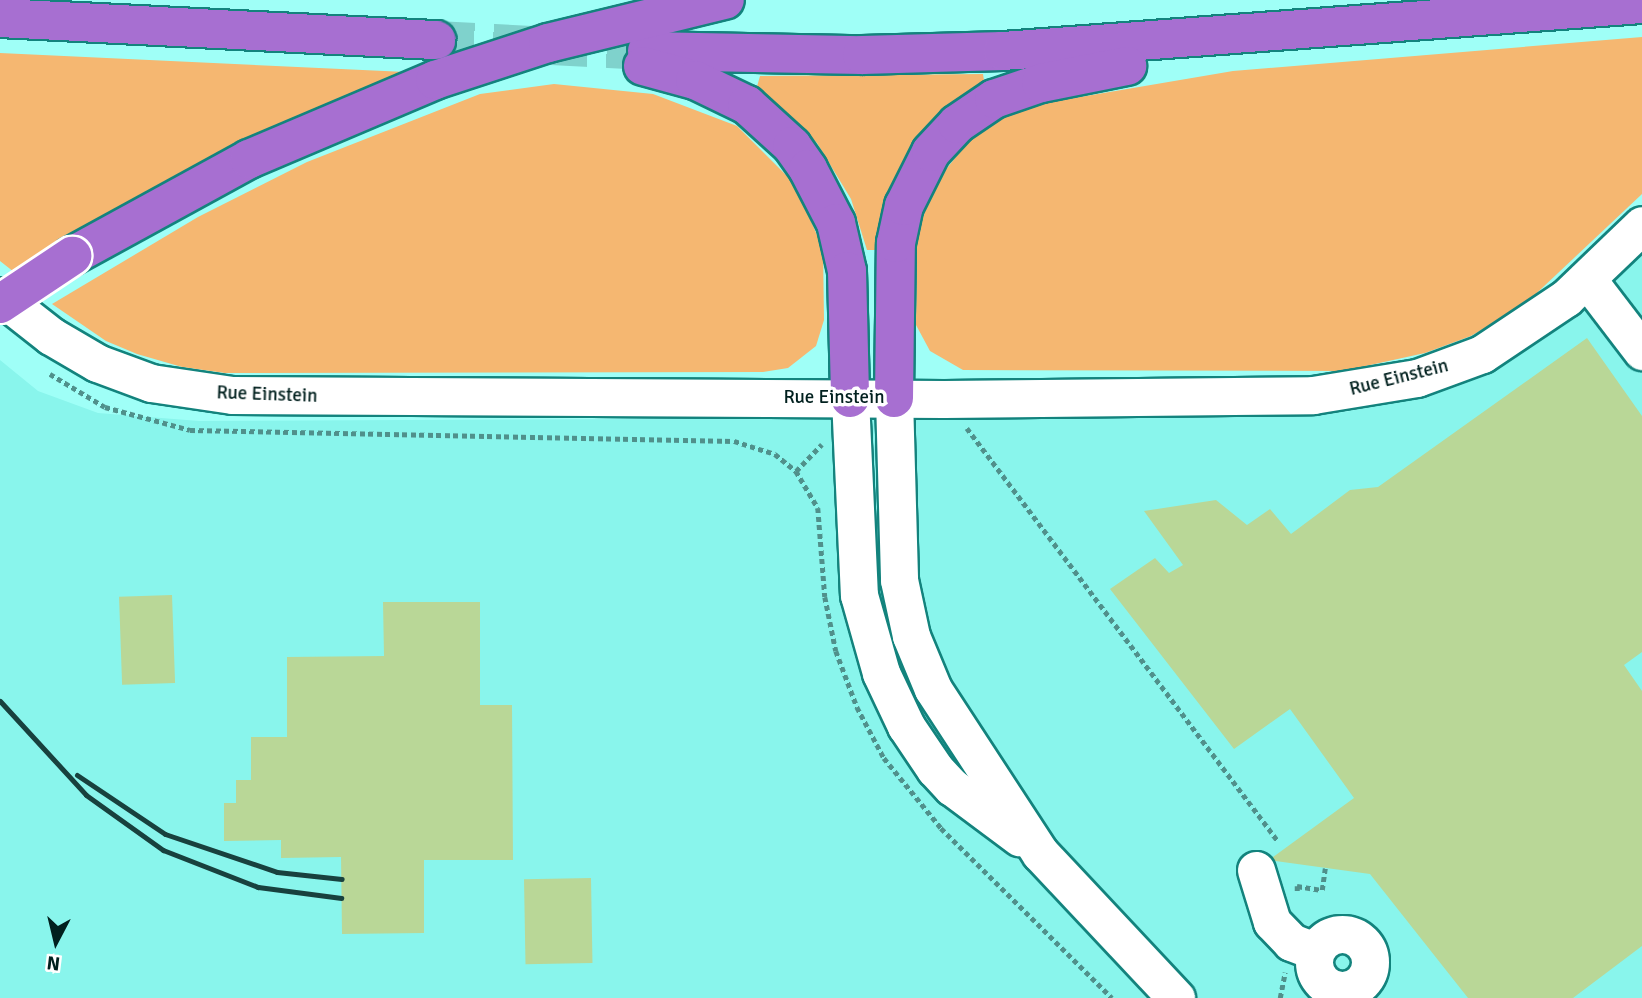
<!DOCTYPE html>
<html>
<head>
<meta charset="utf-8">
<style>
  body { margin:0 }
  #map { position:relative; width:1642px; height:998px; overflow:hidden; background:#9ffff7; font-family:Signika,sans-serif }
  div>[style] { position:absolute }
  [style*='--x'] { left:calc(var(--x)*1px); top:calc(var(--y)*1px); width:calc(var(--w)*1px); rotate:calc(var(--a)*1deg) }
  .built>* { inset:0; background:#89f5ec }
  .green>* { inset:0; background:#f5b771 }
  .building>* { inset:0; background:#b9d797; transform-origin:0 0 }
  .highway-tunnel>* { height:38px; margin-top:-19px; transform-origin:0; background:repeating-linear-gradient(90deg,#7fd2cc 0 38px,transparent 0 57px) }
  .path>* { height:4.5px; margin-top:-2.25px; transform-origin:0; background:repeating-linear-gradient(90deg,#50908b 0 5px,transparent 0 8.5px) }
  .roads { filter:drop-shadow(2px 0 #13837d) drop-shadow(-2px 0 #13837d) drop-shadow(0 2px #13837d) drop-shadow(0 -2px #13837d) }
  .minor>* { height:37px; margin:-18.5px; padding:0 18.5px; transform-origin:18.5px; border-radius:18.5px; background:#fff }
  .minor>.ring { margin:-18.5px; padding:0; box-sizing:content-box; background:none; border:37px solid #fff; border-radius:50% }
  .highway>* { height:38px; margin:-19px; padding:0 19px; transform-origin:19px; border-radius:19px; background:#a76fd1 }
  .rail>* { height:5px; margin:-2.5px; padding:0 2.5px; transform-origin:2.5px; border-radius:2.5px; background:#18413e }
  .bridges { filter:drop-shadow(2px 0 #fff) drop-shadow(-2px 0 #fff) drop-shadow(0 2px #fff) drop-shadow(0 -2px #fff) }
  .highway-bridge>* { height:38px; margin:-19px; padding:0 19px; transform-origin:19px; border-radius:19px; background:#a76fd1 }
  span { translate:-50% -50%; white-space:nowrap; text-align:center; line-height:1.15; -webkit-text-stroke:7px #fff; paint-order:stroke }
  .street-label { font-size:19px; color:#01201e }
  .north { position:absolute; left:21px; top:907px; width:70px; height:70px; -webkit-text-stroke:5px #fff; paint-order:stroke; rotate:187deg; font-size:19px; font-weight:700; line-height:28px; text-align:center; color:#01201e }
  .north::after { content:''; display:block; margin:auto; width:24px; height:32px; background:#01201e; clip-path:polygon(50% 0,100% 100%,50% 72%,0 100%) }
</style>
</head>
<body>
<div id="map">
  <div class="built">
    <div style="clip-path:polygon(1642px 237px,1642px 998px,0 998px,0 360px,38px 391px,98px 413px,199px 421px,1280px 416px,1346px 412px,1413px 397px)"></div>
  </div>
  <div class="green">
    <div style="clip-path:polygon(1642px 37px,1642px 194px,1523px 306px,1471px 336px,1425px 353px,1343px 371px,963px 370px,930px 351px,916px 325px,917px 235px,927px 205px,943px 173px,968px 142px,998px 120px,1039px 104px,1233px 71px)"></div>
    <div style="clip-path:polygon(0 53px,406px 72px,124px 205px,14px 272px,0 261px)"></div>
    <div style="clip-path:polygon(983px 74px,985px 87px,881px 250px,867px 250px,851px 199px,817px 143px,756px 90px,760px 76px)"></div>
    <div style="clip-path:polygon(554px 84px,653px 94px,737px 126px,795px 184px,823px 249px,824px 320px,816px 346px,788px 368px,763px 372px,225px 373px,182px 367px,137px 354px,106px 341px,52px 304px,198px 217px,307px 162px,480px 94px)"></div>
  </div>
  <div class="building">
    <div style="clip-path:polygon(1587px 338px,1642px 416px,1642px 652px,1624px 665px,1642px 691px,1642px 946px,1573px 998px,1468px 998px,1370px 874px,1269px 860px,1354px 798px,1290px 709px,1234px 749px,1110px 589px,1155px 558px,1169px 573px,1183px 565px,1144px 511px,1216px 500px,1247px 525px,1270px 509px,1291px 534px,1350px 490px,1378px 487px)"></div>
    <div style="left:172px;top:595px;width:88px;height:53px;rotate:88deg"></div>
    <div style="clip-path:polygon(383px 602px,480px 602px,480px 705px,512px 705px,513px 860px,424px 860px,424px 933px,342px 934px,341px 857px,281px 858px,281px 840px,224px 841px,224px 803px,236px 803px,236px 780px,251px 780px,251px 737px,287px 737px,287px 657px,384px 656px)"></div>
    <div style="left:591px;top:878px;width:85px;height:67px;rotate:89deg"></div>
  </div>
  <div class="highway-tunnel">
    <div style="--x:436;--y:40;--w:211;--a:3"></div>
  </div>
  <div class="path">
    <div style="--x:50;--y:374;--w:64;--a:31"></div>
    <div style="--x:105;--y:407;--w:88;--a:15.1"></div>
    <div style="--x:190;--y:430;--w:544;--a:1.16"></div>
    <div style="--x:734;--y:441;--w:43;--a:17.6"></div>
    <div style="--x:775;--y:454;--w:27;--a:39"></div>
    <div style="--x:796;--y:471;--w:43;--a:59.3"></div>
    <div style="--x:818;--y:508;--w:89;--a:85.5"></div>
    <div style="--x:825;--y:597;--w:55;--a:78.5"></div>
    <div style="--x:836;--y:651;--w:60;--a:69.4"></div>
    <div style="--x:857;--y:707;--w:58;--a:62.1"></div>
    <div style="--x:884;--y:758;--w:90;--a:50.8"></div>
    <div style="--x:941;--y:828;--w:241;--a:44.8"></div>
    <div style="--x:967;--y:428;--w:517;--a:53.02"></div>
    <div style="--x:796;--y:471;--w:37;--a:-46"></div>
    <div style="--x:1297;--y:891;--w:5;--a:-90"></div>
    <div style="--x:1297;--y:886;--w:25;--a:9"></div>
    <div style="--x:1322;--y:890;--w:22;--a:-82"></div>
    <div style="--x:1280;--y:998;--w:26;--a:-79"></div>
  </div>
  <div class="roads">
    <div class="minor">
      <div style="--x:1587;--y:279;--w:91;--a:52.6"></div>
      <div style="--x:0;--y:296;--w:65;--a:38.1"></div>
      <div style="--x:51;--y:336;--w:53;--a:30.4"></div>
      <div style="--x:97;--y:363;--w:58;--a:20.3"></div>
      <div style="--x:151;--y:383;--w:82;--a:8.4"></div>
      <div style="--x:232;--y:395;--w:712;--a:0.32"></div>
      <div style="--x:944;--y:399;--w:369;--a:-0.6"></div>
      <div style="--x:1313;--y:395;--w:105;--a:-9.3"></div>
      <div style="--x:1417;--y:378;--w:69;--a:-20.3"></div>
      <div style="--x:1482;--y:354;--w:101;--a:-33.7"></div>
      <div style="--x:1566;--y:298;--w:105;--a:-43.8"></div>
      <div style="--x:850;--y:398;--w:197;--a:87.4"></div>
      <div style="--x:859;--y:595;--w:81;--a:74.2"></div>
      <div style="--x:881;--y:673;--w:59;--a:64.7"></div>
      <div style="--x:906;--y:726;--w:52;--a:56"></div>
      <div style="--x:935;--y:769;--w:25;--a:47"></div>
      <div style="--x:952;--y:787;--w:84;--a:36.7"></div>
      <div style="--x:894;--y:398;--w:182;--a:88.4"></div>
      <div style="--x:899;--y:580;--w:57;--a:77.9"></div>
      <div style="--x:911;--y:636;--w:57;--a:67.5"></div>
      <div style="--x:933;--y:689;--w:196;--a:56.9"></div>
      <div style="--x:1040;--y:853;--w:199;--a:46.8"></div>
      <div style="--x:1256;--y:870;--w:54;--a:72.9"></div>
      <div style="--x:1272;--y:922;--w:28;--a:46"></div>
      <div style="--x:1291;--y:942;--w:26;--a:21"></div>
      <div class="ring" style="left:1314px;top:934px;width:19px;height:19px"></div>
    </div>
    <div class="highway">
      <div style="--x:0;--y:18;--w:437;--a:2.9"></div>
      <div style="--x:647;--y:51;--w:215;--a:1.1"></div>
      <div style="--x:862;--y:55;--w:141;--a:-1.6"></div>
      <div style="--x:1003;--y:51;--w:641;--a:-4.21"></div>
      <div style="--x:643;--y:66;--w:54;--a:15.1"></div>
      <div style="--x:695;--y:80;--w:58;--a:25.7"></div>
      <div style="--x:747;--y:105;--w:61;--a:42.3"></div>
      <div style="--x:792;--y:146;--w:28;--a:55"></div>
      <div style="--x:808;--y:169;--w:61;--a:62.6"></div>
      <div style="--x:836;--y:223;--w:49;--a:77.1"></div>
      <div style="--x:847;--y:271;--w:127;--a:88.6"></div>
      <div style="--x:72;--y:256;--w:202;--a:-28.7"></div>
      <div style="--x:249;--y:159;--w:202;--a:-23"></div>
      <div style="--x:435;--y:80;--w:119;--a:-18.1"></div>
      <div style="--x:548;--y:43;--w:182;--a:-13.7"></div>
      <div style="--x:894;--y:398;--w:155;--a:-89.3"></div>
      <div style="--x:896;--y:243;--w:38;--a:-78"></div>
      <div style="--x:904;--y:206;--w:60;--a:-63.4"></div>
      <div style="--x:931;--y:152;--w:38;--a:-47"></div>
      <div style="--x:957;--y:124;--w:45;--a:-34"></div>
      <div style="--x:994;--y:99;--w:50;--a:-18.8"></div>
      <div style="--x:1041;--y:83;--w:88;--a:-11.2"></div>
    </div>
  </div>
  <div class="rail">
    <div style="--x:0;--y:701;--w:127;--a:47.5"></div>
    <div style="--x:86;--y:795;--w:95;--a:35.5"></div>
    <div style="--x:163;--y:850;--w:102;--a:21.3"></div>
    <div style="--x:258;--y:887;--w:84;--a:7.5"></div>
    <div style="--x:77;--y:775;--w:106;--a:33.8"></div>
    <div style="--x:165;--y:834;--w:118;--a:18.7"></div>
    <div style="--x:277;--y:872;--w:65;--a:6.1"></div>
  </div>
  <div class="bridges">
    <div class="highway-bridge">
      <div style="--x:0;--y:304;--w:87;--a:-33.7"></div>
    </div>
  </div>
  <div class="street-label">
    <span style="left:1399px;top:378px;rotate:-14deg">Rue Einstein</span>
    <span style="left:267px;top:395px;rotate:2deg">Rue Einstein</span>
    <span style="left:834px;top:398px">Rue Einstein</span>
  </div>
  <div class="north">N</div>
</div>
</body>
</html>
